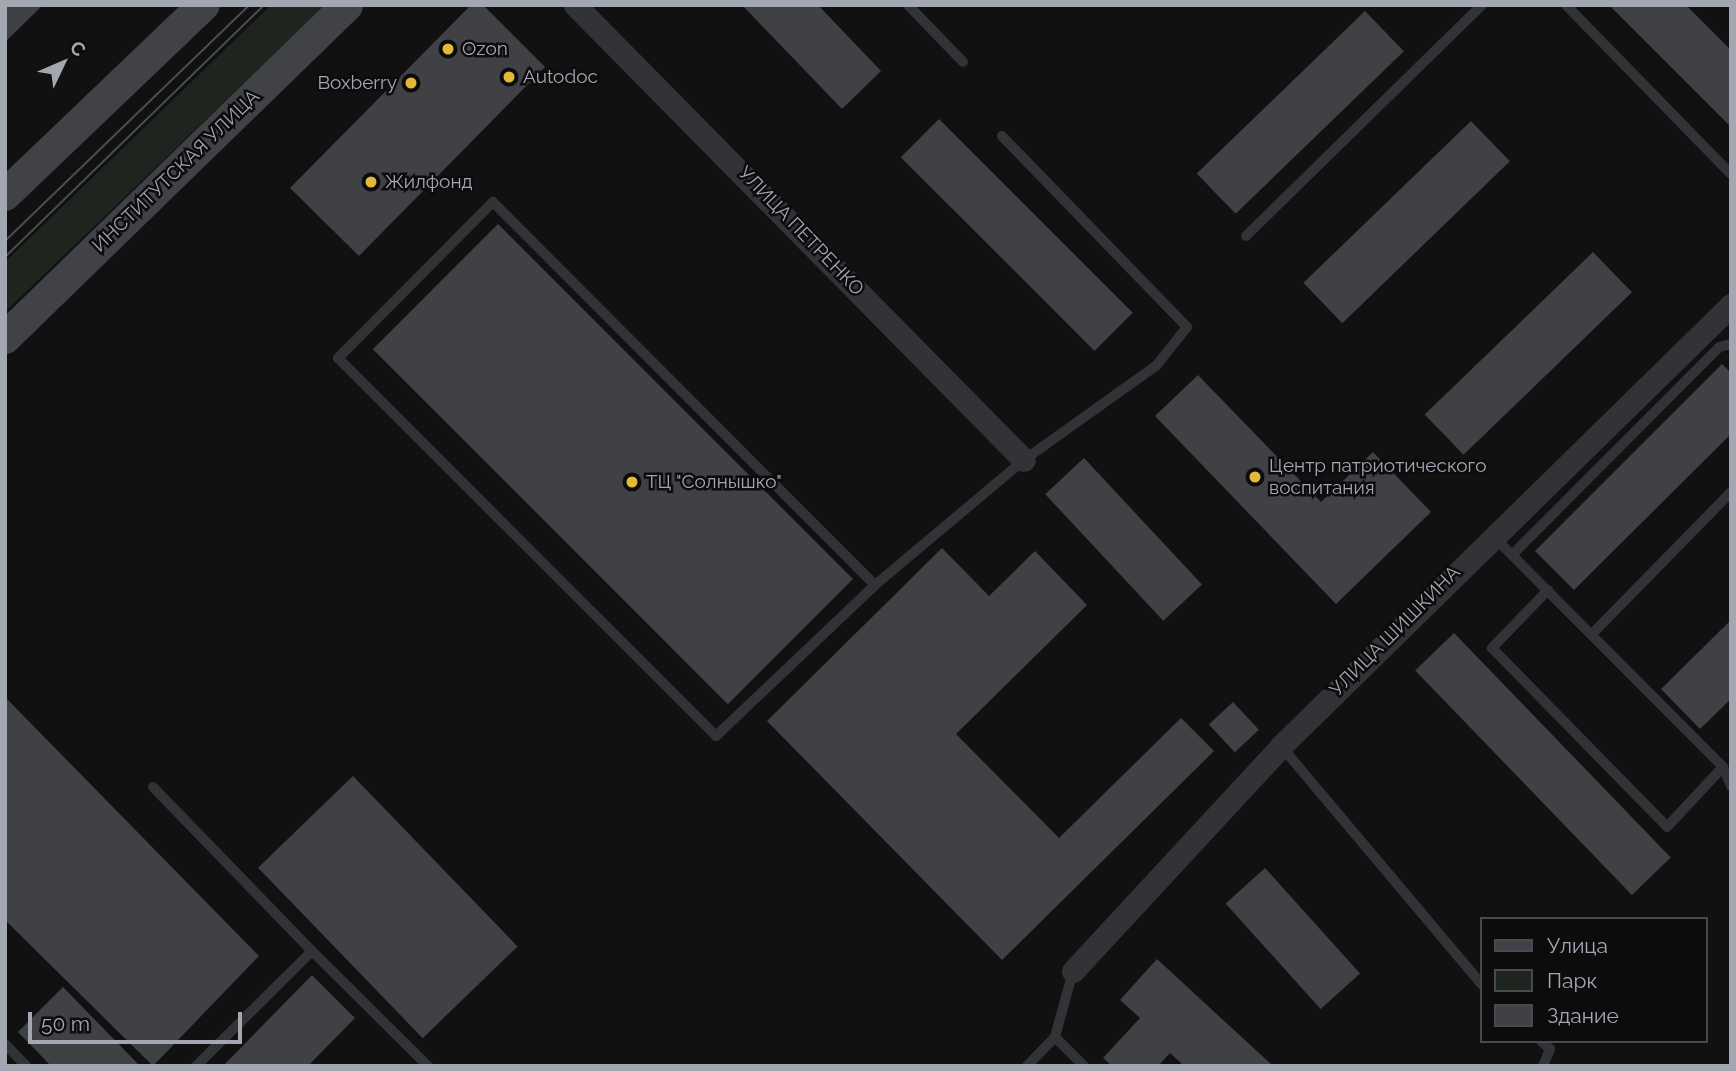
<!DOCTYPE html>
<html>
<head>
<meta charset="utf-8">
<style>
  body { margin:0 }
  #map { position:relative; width:1736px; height:1071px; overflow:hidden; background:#111112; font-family:Raleway,sans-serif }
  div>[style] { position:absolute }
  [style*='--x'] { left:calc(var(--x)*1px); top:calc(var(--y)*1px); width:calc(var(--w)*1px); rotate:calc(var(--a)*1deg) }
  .green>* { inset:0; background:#1e251f }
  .building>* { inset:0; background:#404145; transform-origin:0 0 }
  .service>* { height:10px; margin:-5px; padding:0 5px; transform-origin:5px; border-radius:5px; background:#323337 }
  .minor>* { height:23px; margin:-11.5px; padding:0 11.5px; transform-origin:11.5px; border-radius:11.5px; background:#323337 }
  .secondary>* { height:32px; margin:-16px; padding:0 16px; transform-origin:16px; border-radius:16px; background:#414247 }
  .tram>* { height:2px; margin:-1px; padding:0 1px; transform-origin:1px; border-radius:1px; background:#4b4d52 }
  .dots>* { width:19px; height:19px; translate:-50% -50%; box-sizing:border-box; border:4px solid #0c0c0d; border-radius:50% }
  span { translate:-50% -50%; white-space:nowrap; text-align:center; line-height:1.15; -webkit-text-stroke:5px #0c0c0d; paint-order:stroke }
  .poi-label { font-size:19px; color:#a3a7b2 }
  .left { translate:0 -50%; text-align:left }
  .right { translate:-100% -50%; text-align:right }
  .street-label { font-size:19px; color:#a3a7b2 }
  .frame { position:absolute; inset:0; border:7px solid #a3a7b2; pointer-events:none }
  .legend { position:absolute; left:1480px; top:917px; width:228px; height:126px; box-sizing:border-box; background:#0c0c0d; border:2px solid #484a4f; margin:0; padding:9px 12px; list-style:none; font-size:21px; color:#a3a7b2 }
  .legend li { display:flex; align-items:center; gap:14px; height:35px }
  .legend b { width:35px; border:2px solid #484a4f }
  .north { position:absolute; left:28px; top:28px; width:70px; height:70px; -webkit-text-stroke:5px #0c0c0d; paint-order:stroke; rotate:46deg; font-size:19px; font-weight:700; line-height:28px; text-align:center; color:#a3a7b2 }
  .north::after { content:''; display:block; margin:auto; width:24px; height:32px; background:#a3a7b2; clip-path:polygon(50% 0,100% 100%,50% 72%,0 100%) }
  .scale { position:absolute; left:28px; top:1012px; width:214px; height:32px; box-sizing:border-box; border:4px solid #a3a7b2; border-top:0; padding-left:9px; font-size:21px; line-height:24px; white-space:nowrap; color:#a3a7b2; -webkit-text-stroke:5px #0c0c0d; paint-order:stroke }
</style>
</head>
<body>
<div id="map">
  <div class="green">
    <div style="clip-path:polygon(271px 5px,325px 5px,5px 312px,5px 262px)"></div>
  </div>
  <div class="building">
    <div style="clip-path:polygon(5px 5px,43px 5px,5px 42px)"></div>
    <div style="clip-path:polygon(471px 5px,483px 5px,545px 67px,359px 256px,290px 188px)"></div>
    <div style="clip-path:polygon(742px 5px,818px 5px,881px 71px,842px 109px)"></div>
    <div style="clip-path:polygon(1609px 5px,1686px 5px,1731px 50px,1731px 127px)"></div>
    <div style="left:1365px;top:11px;width:56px;height:234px;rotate:46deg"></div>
    <div style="left:939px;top:119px;width:274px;height:54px;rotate:45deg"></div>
    <div style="left:1471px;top:121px;width:56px;height:233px;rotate:46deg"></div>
    <div style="left:498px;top:224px;width:502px;height:177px;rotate:45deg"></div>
    <div style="left:1593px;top:252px;width:56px;height:234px;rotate:46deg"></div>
    <div style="clip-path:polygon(1722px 364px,1731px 373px,1731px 434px,1574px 590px,1535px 551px)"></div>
    <div style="clip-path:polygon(1198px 375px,1321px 502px,1373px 452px,1431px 512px,1336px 604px,1155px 416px)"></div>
    <div style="left:1084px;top:458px;width:173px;height:53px;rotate:47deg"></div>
    <div style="clip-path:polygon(942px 548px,989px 596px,1035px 551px,1087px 605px,956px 734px,1059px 838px,1181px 718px,1214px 751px,1002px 960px,767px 721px)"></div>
    <div style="clip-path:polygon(1731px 620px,1731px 699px,1700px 729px,1661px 689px)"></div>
    <div style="left:1454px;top:633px;width:312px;height:54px;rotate:46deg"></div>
    <div style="clip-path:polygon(5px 697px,259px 956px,153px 1066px,5px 920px)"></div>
    <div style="left:1233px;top:702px;width:38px;height:33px;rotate:47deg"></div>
    <div style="left:353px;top:776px;width:237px;height:132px;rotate:46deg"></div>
    <div style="left:1265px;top:868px;width:142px;height:53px;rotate:48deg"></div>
    <div style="clip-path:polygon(1157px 959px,1273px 1066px,1184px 1066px,1170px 1053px,1158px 1066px,1112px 1066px,1103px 1058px,1140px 1018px,1120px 1000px)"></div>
    <div style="clip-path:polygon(312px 975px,355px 1018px,308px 1066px,223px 1066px)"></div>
    <div style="clip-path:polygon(63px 987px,140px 1066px,51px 1066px,18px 1032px)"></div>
  </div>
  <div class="service">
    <div style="--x:908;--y:5;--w:79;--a:46"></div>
    <div style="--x:1566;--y:5;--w:236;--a:45.7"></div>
    <div style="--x:1246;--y:236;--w:330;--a:-44.4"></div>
    <div style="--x:1493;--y:536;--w:326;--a:45.1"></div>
    <div style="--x:1723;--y:767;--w:21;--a:67"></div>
    <div style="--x:1512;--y:555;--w:293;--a:-45.1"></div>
    <div style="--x:1719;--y:347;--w:12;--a:-14"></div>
    <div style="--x:875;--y:585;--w:541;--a:-134.93"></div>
    <div style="--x:493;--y:202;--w:220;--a:134.8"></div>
    <div style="--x:338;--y:358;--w:535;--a:45"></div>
    <div style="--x:716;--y:736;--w:219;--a:-43.5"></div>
    <div style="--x:875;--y:585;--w:194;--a:-40"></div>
    <div style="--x:1024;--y:460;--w:162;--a:-35.5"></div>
    <div style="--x:1156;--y:366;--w:50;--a:-51.5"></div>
    <div style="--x:1187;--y:327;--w:266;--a:-134.1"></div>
    <div style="--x:1548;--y:590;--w:81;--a:134"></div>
    <div style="--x:1492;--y:648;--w:250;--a:45.6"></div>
    <div style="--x:1667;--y:827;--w:82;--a:-47"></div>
    <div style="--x:1592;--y:634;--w:199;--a:-45.6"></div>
    <div style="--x:1281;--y:746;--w:312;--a:49.9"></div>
    <div style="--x:153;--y:787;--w:228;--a:45.9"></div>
    <div style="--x:312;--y:951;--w:163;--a:135.2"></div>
    <div style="--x:312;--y:951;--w:163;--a:44.8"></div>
    <div style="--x:1055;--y:1037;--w:68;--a:-74.7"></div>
    <div style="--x:1541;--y:1041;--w:12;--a:42"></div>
    <div style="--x:1550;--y:1049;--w:18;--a:112"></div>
    <div style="--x:5;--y:1044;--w:30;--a:46"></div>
    <div style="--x:1027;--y:1066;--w:40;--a:-46"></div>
    <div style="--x:1055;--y:1037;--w:41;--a:45"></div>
  </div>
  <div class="minor">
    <div style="--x:575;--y:5;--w:639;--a:45.38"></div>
    <div style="--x:1073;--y:971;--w:306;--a:-47.2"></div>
    <div style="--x:1281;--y:746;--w:630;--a:-44.42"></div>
  </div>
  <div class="secondary">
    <div style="--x:5;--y:195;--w:275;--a:-43.7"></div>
    <div style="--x:5;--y:338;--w:477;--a:-44.2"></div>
  </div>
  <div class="tram">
    <div style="--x:5;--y:241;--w:339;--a:-44"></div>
    <div style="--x:5;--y:257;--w:361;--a:-44.2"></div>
  </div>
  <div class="dots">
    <div style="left:448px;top:49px;background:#e4b938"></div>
    <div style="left:509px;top:77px;background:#e4b938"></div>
    <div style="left:411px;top:83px;background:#e4b938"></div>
    <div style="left:371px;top:182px;background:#e4b938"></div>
    <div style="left:1255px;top:477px;background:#e4b938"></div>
    <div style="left:632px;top:482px;background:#e4b938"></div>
  </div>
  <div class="poi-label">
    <span class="left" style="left:462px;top:49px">Ozon</span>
    <span class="left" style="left:523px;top:77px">Autodoc</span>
    <span class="right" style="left:397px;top:83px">Boxberry</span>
    <span class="left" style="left:385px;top:182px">Жилфонд</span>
    <span class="left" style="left:1269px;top:477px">Центр патриотического<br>воспитания</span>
    <span class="left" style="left:646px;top:482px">ТЦ "Солнышко"</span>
  </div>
  <div class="street-label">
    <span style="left:176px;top:171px;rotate:-44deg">ИНСТИТУТСКАЯ УЛИЦА</span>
    <span style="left:801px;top:231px;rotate:46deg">УЛИЦА ПЕТРЕНКО</span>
    <span style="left:1395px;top:631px;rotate:-45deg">УЛИЦА ШИШКИНА</span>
  </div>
  <div class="frame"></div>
  <ul class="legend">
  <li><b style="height:9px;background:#414247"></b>Улица</li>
  <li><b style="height:19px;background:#1e251f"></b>Парк</li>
  <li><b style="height:19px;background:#404145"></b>Здание</li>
  </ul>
  <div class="north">С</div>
  <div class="scale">50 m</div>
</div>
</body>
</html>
